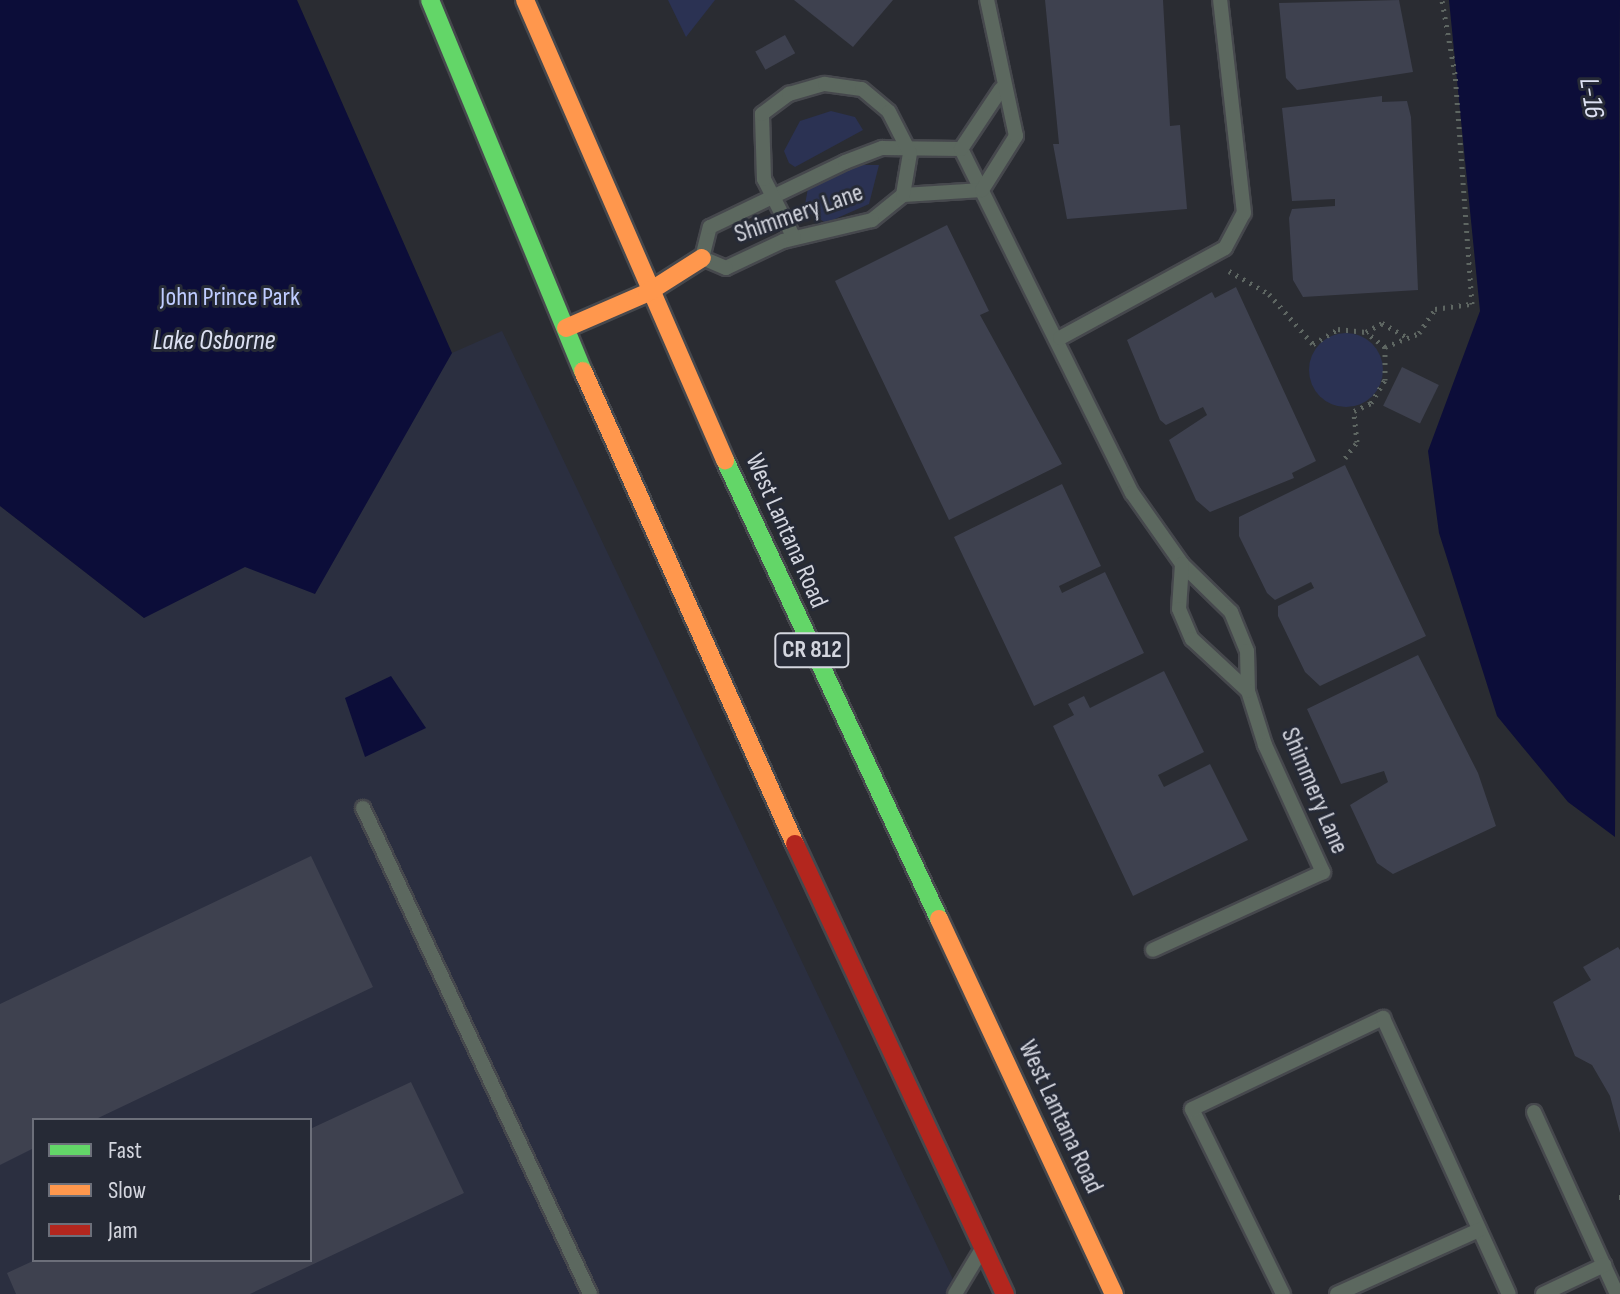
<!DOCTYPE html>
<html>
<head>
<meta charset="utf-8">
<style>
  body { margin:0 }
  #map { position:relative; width:1620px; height:1294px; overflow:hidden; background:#2a2c32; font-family:"Sofia Sans Condensed",sans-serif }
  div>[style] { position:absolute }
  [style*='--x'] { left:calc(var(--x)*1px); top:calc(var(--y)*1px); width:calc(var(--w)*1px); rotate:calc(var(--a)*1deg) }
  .built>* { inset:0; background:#2b2f40 }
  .green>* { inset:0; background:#2b3253 }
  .round { border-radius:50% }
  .water>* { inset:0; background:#0c0d39 }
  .building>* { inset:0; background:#3e414f; transform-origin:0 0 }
  .path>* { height:5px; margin-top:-2.5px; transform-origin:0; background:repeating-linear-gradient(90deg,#5e6662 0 2px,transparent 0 8px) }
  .roads { filter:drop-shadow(2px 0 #46484d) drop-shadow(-2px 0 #46484d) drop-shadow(0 2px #46484d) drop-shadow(0 -2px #46484d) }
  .lane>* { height:14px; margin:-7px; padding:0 7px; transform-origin:7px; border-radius:7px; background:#5c685f }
  .fast>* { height:18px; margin:-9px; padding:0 9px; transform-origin:9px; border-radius:9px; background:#63d668 }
  .slow>* { height:18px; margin:-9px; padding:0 9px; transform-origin:9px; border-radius:9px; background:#ff974d }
  .jam>* { height:18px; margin:-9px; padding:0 9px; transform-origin:9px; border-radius:9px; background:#b3261e }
  span { translate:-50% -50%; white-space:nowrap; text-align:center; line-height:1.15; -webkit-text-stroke:6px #262a36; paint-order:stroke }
  .shield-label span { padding:2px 6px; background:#262a36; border:2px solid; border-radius:6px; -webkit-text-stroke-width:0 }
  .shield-label { font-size:24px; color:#d4d6df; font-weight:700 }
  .street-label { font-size:26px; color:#d4d6df }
  .park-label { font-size:26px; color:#bfccff }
  .water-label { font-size:28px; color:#dde1f3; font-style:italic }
  .legend { position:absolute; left:32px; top:1118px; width:280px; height:144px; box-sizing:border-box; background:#262a36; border:2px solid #6c6f7a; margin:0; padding:10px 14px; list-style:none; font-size:24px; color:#d4d6df }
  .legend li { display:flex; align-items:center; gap:16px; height:40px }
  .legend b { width:40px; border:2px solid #6c6f7a }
</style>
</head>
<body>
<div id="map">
  <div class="built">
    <div style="clip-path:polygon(evenodd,502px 331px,960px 1294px,0 1294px,0 506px,144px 618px,452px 353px,502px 331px,34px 1120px,310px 1120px,310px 1260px,34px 1260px,34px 1120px)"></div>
  </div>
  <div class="green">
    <div style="clip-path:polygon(668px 0,715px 0,686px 37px)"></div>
    <div style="clip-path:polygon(831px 111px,855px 117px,863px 130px,795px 167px,789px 163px,784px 151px,800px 121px)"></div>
    <div style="clip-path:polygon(854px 165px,879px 165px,869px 204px,826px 223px,804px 210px,808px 188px)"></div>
    <div class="round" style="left:1309px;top:333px;width:74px;height:74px"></div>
  </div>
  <div class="water">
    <div style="clip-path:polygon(0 0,297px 0,452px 353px,315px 594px,245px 567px,144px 618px,0 506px)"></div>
    <div style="clip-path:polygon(1449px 0,1620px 0,1615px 837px,1568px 802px,1497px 716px,1439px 533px,1428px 451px,1480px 311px)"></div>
    <div style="clip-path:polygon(391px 676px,426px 728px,365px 757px,345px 698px)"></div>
  </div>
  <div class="building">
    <div style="clip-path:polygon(794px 0,893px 0,853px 47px)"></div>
    <div style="clip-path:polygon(1045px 0,1163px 0,1170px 126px,1180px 125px,1187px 209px,1067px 219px,1053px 144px,1059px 144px)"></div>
    <div style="clip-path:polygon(1399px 0,1413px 72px,1297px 90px,1286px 78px,1279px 3px)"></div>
    <div style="left:785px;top:35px;width:21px;height:34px;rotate:61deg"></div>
    <div style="clip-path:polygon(1382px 96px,1382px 102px,1407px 101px,1411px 117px,1418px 290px,1303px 297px,1293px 280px,1289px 218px,1292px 209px,1335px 206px,1335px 199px,1292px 201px,1282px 108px)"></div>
    <div style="clip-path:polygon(947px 225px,989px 311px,980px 315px,1062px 464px,949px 520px,835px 281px)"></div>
    <div style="clip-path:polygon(1236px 287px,1316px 461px,1292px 473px,1294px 478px,1210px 512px,1196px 500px,1169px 440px,1207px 415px,1203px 407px,1166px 425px,1160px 420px,1127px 340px,1212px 292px,1215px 298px)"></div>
    <div style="left:1402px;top:367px;width:41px;height:43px;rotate:26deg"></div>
    <div style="clip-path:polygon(1345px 465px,1426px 636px,1320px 686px,1305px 672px,1278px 616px,1278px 606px,1314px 588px,1311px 582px,1275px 600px,1267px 593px,1239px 536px,1239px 517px)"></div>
    <div style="clip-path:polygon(1062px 484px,1101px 566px,1059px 586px,1062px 593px,1105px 572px,1144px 653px,1034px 706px,954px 537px)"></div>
    <div style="clip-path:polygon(1418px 655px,1478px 773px,1496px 826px,1393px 874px,1377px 863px,1350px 805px,1388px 782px,1384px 771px,1341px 784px,1307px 709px)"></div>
    <div style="clip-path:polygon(1164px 671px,1204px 752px,1158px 775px,1164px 787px,1210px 764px,1248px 840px,1133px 896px,1053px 726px,1074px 715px,1068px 704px,1084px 696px,1090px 708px)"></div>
    <div style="clip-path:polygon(311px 856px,373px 987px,94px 1120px,34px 1120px,34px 1148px,0 1165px,0 1004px)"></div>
    <div style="clip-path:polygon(1618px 947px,1620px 950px,1620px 1133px,1610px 1096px,1592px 1065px,1575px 1056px,1553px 1002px,1591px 980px,1583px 967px)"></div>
    <div style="clip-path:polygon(411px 1082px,464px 1193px,250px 1294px,16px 1294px,7px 1273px,35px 1260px,310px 1260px,310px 1129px)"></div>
  </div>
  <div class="path">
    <div style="--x:1229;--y:271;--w:46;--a:29.9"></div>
    <div style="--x:1269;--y:294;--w:67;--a:48.7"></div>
    <div style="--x:1313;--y:344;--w:29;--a:-31"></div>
    <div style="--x:1338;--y:329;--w:28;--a:6"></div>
    <div style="--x:1366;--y:332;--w:18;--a:-29"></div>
    <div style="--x:1382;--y:323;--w:28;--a:30"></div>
    <div style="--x:1385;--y:347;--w:37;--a:-22"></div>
    <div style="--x:1419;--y:333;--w:29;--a:-56"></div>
    <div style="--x:1435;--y:309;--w:37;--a:-8"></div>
    <div style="--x:1472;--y:304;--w:231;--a:-94.2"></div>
    <div style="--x:1455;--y:74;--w:75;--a:-100"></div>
    <div style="--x:1345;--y:458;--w:20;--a:-53"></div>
    <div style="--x:1357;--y:442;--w:31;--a:-96"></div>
    <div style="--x:1354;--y:411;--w:19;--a:-25"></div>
    <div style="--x:1371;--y:403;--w:27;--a:-59"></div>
    <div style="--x:1385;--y:380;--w:33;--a:-90"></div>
    <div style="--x:1385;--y:347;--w:24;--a:-142"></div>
    <div style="--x:1619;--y:1197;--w:1;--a:0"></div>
  </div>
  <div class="roads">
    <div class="lane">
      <div style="--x:961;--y:149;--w:384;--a:63.6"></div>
      <div style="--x:1132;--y:493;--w:87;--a:54.8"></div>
      <div style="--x:1182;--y:564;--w:69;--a:44.4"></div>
      <div style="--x:1231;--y:612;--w:42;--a:67.7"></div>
      <div style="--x:1247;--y:651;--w:40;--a:88.6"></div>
      <div style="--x:1248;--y:691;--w:57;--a:72.5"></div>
      <div style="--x:1265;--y:745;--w:140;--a:65.5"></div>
      <div style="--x:1323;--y:872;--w:187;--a:155.4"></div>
      <div style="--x:982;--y:190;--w:79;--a:176.4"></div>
      <div style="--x:903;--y:195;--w:40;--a:141"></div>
      <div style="--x:872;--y:220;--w:91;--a:166.7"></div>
      <div style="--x:783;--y:241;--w:63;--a:154.7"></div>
      <div style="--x:726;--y:268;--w:26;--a:-157"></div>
      <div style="--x:702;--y:258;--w:32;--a:-76"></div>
      <div style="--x:710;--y:227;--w:150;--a:-25.7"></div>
      <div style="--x:845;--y:162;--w:40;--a:-21"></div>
      <div style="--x:882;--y:148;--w:79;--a:0.7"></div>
      <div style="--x:961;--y:149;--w:72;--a:-56.3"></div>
      <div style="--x:982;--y:190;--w:64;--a:-57.8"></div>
      <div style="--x:1016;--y:136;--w:139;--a:-102"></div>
      <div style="--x:903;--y:195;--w:43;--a:-80.5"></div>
      <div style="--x:794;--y:238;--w:66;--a:-117"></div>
      <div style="--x:764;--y:179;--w:65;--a:-91.8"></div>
      <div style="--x:762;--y:114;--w:34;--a:-37"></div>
      <div style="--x:789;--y:94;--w:37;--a:-16"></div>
      <div style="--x:825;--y:84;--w:37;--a:8"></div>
      <div style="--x:862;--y:89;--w:35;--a:40"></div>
      <div style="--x:889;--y:112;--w:46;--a:62.9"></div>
      <div style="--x:1060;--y:338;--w:188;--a:-28.6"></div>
      <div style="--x:1225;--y:248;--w:40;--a:-62"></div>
      <div style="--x:1244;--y:213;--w:214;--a:-96.4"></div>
      <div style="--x:1182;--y:564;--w:45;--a:93.8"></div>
      <div style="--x:1179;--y:609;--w:33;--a:67"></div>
      <div style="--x:1192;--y:639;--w:76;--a:42.9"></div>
      <div style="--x:363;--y:808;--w:536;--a:64.96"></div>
      <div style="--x:1534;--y:1112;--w:200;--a:65.5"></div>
      <div style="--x:955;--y:1294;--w:47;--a:-59"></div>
      <div style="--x:1283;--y:1294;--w:206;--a:-116.2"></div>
      <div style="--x:1192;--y:1109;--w:212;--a:-25.5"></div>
      <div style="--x:1383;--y:1018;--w:303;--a:65.5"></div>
      <div style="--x:1337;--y:1294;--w:156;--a:-24.3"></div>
      <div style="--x:1543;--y:1294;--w:68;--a:-25.4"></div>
    </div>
    <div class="fast">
      <div style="--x:430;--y:0;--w:401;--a:67.6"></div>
      <div style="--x:725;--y:460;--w:506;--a:65"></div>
    </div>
    <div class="slow">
      <div style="--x:525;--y:0;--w:502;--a:66.5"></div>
      <div style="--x:566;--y:328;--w:88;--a:-23.4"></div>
      <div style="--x:647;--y:293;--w:65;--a:-32.5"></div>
      <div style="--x:583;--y:371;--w:518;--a:65.86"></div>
      <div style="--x:939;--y:919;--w:414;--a:65"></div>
    </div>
    <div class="jam">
      <div style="--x:795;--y:844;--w:497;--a:65"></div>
    </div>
  </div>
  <div class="shield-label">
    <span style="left:812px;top:650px">CR 812</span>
  </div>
  <div class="street-label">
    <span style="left:799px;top:214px;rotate:-19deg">Shimmery Lane</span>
    <span style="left:786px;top:531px;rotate:66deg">West Lantana Road</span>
    <span style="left:1314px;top:791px;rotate:67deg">Shimmery Lane</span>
    <span style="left:1060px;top:1117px;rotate:65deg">West Lantana Road</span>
  </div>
  <div class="park-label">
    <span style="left:230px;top:298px">John Prince Park</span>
  </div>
  <div class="water-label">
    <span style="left:1591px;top:98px;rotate:81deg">L-16</span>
    <span style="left:214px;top:341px">Lake Osborne</span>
  </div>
  <ul class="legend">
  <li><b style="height:10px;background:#63d668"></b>Fast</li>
  <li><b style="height:10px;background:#ff974d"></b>Slow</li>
  <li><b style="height:10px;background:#b3261e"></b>Jam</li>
  </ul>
</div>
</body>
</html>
